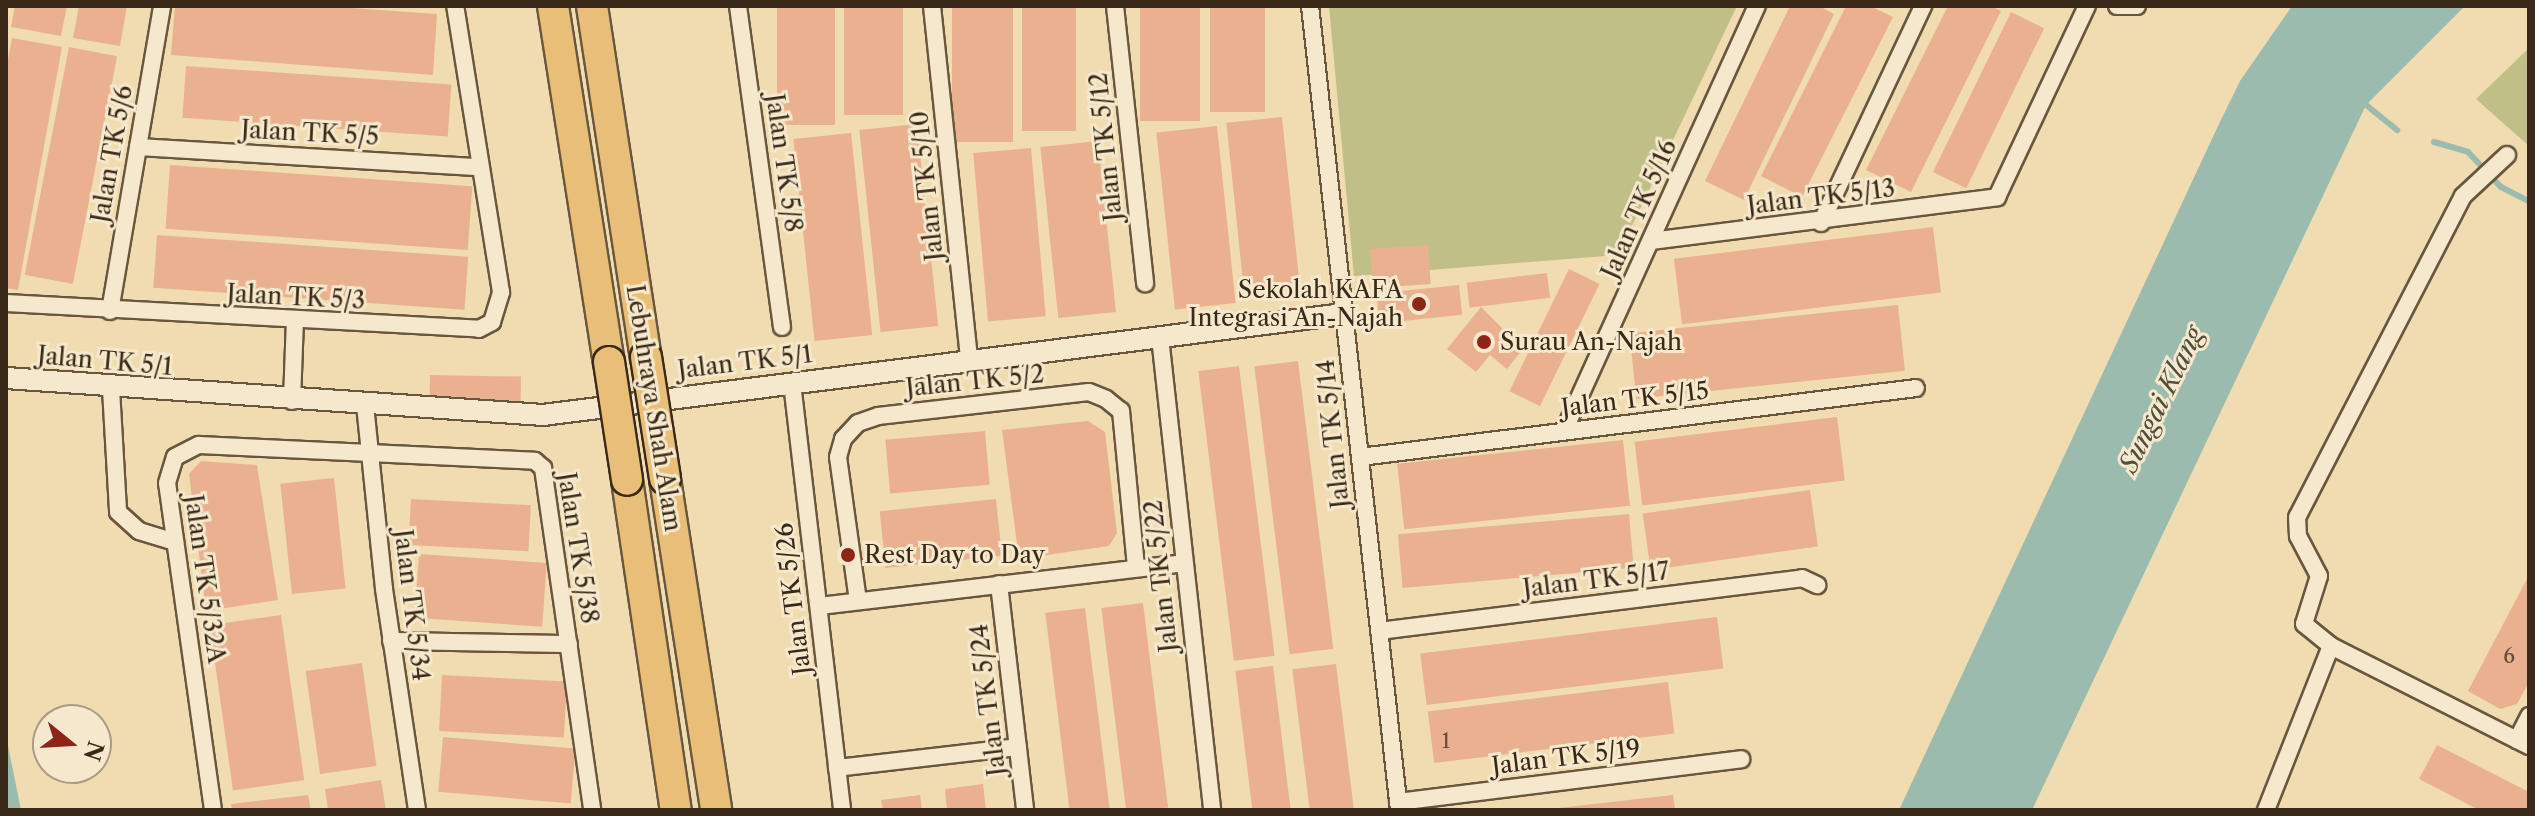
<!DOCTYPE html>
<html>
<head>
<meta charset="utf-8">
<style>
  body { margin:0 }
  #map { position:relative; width:2535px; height:816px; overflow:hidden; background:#f0dcb0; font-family:"Libre Caslon Text",serif }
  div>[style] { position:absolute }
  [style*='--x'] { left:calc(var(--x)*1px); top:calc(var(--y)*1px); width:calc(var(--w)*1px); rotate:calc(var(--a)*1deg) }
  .green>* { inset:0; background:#c0bf87 }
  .water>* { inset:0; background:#9abbae }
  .stream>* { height:6px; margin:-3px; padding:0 3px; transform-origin:3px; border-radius:3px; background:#9abbae }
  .building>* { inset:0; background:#eab191; transform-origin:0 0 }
  .roads { filter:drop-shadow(2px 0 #68563e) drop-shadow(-2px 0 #68563e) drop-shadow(0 2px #68563e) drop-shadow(0 -2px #68563e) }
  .minor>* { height:16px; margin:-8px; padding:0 8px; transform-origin:8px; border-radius:8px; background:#f5e8cc }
  .tertiary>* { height:20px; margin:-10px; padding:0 10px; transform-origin:10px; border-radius:10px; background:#f5e8cc }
  .motorway>* { height:30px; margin:-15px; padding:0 15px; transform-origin:15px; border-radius:15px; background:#e8be78 }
  .bridges { filter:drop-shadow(2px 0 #3a2918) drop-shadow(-2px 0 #3a2918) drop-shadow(0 2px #3a2918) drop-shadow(0 -2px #3a2918) }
  .motorway-bridge>* { height:30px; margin:-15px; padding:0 15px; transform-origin:15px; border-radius:15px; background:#e8be78 }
  .dots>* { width:22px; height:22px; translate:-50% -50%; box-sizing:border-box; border:4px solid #f5e8cc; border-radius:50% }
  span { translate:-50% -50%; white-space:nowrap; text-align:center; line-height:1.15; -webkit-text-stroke:6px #f5e8cc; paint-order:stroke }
  .number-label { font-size:20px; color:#664b36 }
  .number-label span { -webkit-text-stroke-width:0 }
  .street-label { font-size:24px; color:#3a2918 }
  .poi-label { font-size:24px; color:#3a2918 }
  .right { translate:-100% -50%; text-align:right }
  .left { translate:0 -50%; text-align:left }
  .water-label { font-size:26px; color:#524e3e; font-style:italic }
  .frame { position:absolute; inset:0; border:8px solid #3a2918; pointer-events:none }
  .north { position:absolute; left:32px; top:704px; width:80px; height:80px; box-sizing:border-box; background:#f5e8cc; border:2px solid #aa9c84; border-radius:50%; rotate:108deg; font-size:22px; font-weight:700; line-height:32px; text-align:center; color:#3a2918 }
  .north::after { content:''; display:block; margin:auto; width:28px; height:36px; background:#8f2418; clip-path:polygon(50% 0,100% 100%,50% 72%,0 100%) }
</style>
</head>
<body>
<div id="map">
  <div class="green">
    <div style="clip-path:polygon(1329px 6px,1737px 6px,1618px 255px,1354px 276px)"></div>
    <div style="clip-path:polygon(2529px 48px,2529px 146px,2476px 99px)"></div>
  </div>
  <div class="water">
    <div style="clip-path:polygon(2292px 6px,2465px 6px,2366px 105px,2032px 810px,1899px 810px,2218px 126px,2240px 81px)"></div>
    <div style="clip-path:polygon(6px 736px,21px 810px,6px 810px)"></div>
  </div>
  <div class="stream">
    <div style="--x:2360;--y:100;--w:48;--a:39"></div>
    <div style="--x:2434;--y:142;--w:35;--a:16"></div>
    <div style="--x:2468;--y:152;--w:48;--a:46.7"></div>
    <div style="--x:2501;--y:187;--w:31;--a:27"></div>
  </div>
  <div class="building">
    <div style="clip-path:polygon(15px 6px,67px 6px,61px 36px,11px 27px)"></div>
    <div style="clip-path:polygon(79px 6px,127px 6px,120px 46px,73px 38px)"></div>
    <div style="clip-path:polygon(175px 6px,323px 6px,437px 14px,433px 75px,171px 55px)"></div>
    <div style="left:777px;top:6px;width:58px;height:119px"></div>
    <div style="left:844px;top:6px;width:59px;height:109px"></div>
    <div style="left:952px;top:6px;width:61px;height:136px"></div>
    <div style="left:1022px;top:6px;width:54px;height:125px"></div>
    <div style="left:1140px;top:6px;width:60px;height:115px"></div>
    <div style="left:1210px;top:6px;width:55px;height:106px"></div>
    <div style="clip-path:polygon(1790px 6px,1819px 6px,1834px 14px,1744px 200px,1705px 181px)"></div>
    <div style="clip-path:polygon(1846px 6px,1870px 6px,1893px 17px,1802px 197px,1761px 176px)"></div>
    <div style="clip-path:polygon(1948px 6px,1991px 6px,2001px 11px,1911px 192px,1866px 170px)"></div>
    <div style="left:2011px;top:12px;width:37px;height:178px;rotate:26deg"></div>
    <div style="clip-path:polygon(12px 38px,62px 47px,18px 290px,6px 288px,6px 70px)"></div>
    <div style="left:69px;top:47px;width:49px;height:232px;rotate:11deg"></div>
    <div style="left:186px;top:66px;width:266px;height:52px;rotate:4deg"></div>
    <div style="left:1282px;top:117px;width:166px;height:56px;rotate:84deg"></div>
    <div style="left:917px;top:124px;width:203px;height:58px;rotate:84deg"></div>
    <div style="left:1217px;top:126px;width:178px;height:61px;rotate:84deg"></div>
    <div style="left:851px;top:133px;width:203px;height:58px;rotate:84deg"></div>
    <div style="left:1098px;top:141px;width:172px;height:58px;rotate:84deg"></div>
    <div style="left:1031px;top:148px;width:169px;height:58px;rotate:85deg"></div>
    <div style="left:170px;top:165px;width:303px;height:64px;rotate:4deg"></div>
    <div style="left:1933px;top:227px;width:66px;height:261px;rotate:83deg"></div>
    <div style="left:157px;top:235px;width:312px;height:53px;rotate:4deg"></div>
    <div style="left:1428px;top:245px;width:39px;height:58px;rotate:86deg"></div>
    <div style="left:1569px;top:269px;width:34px;height:136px;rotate:26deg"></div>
    <div style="left:1547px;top:273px;width:25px;height:81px;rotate:83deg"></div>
    <div style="left:1459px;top:285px;width:30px;height:83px;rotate:84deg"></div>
    <div style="left:1898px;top:305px;width:66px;height:270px;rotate:84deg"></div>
    <div style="clip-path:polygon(1481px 307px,1523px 349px,1507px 369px,1490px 355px,1476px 372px,1447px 349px)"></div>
    <div style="left:1298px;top:361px;width:290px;height:44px;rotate:83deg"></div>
    <div style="left:1239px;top:366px;width:292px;height:41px;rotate:83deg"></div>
    <div style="left:430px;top:375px;width:91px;height:25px;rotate:1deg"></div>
    <div style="left:1837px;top:417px;width:64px;height:204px;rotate:83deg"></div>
    <div style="clip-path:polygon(1088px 421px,1105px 432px,1117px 533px,1109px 546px,1019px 559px,1002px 430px)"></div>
    <div style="left:985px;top:431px;width:54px;height:100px;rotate:85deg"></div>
    <div style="left:1623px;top:440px;width:66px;height:227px;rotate:84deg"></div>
    <div style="clip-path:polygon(201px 461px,257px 465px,278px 600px,206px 611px,189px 474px)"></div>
    <div style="left:334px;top:478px;width:111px;height:54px;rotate:84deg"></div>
    <div style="left:1810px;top:490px;width:57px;height:169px;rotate:82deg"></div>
    <div style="left:411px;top:499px;width:120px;height:46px;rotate:3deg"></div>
    <div style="left:996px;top:499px;width:57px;height:117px;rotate:84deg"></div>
    <div style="left:1629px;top:514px;width:54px;height:232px;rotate:85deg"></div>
    <div style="left:419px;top:554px;width:128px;height:64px;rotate:4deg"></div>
    <div style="clip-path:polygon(2529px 575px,2529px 682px,2517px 704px,2500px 709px,2468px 691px)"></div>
    <div style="left:1143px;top:603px;width:206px;height:42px;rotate:83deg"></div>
    <div style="left:1085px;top:608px;width:204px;height:40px;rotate:83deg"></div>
    <div style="left:281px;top:615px;width:167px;height:72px;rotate:82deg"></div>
    <div style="left:1717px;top:617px;width:52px;height:299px;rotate:83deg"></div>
    <div style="left:362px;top:663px;width:104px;height:57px;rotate:82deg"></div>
    <div style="left:1336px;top:664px;width:147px;height:44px;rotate:83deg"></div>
    <div style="left:1273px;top:666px;width:145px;height:38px;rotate:83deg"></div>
    <div style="left:442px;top:675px;width:125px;height:56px;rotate:3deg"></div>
    <div style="left:1668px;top:682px;width:52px;height:242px;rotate:83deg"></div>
    <div style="left:443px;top:737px;width:133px;height:55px;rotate:5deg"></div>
    <div style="clip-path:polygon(2437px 745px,2529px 792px,2529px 810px,2479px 810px,2419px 779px)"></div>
    <div style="clip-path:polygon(381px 780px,386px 810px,328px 810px,325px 789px)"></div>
    <div style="clip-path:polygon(983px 784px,986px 810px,947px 810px,945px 789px)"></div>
    <div style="clip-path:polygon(308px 795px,311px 810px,232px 810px,231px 804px)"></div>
    <div style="clip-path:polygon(920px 795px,922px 810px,883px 810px,881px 800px)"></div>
    <div style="clip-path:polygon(1673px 795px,1675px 810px,1558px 810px,1558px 808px)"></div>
  </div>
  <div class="roads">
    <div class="minor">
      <div style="--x:738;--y:6;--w:324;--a:82.2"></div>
      <div style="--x:932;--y:6;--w:357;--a:84"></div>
      <div style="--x:1115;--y:6;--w:279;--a:83.8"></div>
      <div style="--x:1310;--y:6;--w:809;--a:83.68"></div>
      <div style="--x:2117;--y:6;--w:20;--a:0"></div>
      <div style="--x:138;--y:147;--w:342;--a:3.4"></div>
      <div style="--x:2507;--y:155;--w:60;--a:137"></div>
      <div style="--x:2463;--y:196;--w:361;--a:117.3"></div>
      <div style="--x:2297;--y:517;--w:19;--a:87"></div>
      <div style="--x:2298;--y:536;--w:45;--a:62.3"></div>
      <div style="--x:2319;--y:576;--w:50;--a:107.4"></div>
      <div style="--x:2304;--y:624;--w:35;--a:39"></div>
      <div style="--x:2331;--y:646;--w:222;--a:26.8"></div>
      <div style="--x:1821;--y:223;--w:240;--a:-64.8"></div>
      <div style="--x:1651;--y:241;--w:349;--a:-7.2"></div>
      <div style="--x:1997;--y:197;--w:211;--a:-64.8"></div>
      <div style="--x:6;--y:303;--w:474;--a:3.1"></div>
      <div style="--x:479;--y:329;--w:15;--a:-28"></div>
      <div style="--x:492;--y:322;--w:31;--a:-73"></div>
      <div style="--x:501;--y:292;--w:290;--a:-99.1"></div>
      <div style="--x:110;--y:311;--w:309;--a:-80.3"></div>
      <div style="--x:1160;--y:337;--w:476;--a:83.7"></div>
      <div style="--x:792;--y:383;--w:430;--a:83.3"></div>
      <div style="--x:111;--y:389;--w:123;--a:86.7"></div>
      <div style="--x:118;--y:512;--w:28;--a:42"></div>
      <div style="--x:139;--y:531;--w:38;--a:17"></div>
      <div style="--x:292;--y:401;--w:80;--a:-87.9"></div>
      <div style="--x:365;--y:405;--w:185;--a:84.1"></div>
      <div style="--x:384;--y:589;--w:223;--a:81.5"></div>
      <div style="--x:1564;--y:431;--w:467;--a:-65.6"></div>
      <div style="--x:1360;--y:457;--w:560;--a:-7.07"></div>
      <div style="--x:999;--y:584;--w:227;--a:83.4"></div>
      <div style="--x:858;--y:601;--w:145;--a:-97.9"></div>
      <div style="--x:838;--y:457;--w:19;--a:-74"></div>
      <div style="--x:843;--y:439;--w:22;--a:-47"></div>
      <div style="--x:858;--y:423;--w:21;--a:-19"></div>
      <div style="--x:878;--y:416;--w:212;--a:-6.5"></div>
      <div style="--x:1089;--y:392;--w:18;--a:22"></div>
      <div style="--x:1106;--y:399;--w:19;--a:39"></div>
      <div style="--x:1121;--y:411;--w:158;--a:84.5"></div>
      <div style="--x:819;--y:606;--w:367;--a:-6.7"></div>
      <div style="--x:1379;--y:631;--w:426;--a:-7.1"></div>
      <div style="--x:1802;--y:578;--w:17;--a:25"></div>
      <div style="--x:391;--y:641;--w:178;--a:1"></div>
      <div style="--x:2517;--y:740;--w:27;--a:-63"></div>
      <div style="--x:837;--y:768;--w:182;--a:-6.6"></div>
      <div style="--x:1398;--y:802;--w:346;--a:-7.1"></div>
      <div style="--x:213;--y:810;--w:330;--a:-98"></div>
      <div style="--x:167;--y:483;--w:27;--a:-73"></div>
      <div style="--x:175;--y:457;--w:27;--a:-27"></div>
      <div style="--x:199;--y:445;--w:336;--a:2.7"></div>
      <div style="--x:535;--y:461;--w:11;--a:41"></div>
      <div style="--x:543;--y:468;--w:345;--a:81.8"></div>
      <div style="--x:2266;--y:810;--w:176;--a:-68.4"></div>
    </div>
    <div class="tertiary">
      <div style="--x:6;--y:378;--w:538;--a:3.94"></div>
      <div style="--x:543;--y:415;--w:807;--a:-7.19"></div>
    </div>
    <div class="motorway">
      <div style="--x:553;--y:6;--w:360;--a:81.1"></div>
      <div style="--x:592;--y:6;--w:355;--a:81.3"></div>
      <div style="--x:665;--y:479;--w:335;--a:81.2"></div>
      <div style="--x:627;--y:480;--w:334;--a:81.6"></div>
    </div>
  </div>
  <div class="bridges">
    <div class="motorway-bridge">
      <div style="--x:646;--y:357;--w:123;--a:81.1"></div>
      <div style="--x:609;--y:362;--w:119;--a:81.3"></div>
    </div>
  </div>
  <div class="dots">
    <div style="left:1419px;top:304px;background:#8f2418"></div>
    <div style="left:1484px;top:342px;background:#8f2418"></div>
    <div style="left:848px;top:555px;background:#8f2418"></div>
  </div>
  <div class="number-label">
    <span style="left:2509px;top:656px">6</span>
    <span style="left:1446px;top:741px">1</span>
  </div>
  <div class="street-label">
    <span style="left:310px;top:133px;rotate:3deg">Jalan TK 5/5</span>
    <span style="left:1106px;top:147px;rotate:-96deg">Jalan TK 5/12</span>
    <span style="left:112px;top:154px;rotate:-80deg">Jalan TK 5/6</span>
    <span style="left:784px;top:163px;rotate:82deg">Jalan TK 5/8</span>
    <span style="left:927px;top:186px;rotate:-96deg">Jalan TK 5/10</span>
    <span style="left:1821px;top:197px;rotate:-7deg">Jalan TK 5/13</span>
    <span style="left:1639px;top:209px;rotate:-66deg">Jalan TK 5/16</span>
    <span style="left:296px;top:297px;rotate:3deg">Jalan TK 5/3</span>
    <span style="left:105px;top:361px;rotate:5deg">Jalan TK 5/1</span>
    <span style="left:745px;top:362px;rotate:-7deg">Jalan TK 5/1</span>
    <span style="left:975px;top:381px;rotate:-6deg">Jalan TK 5/2</span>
    <span style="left:1635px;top:399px;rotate:-7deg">Jalan TK 5/15</span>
    <span style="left:654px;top:408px;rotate:81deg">Lebuhraya Shah Alam</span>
    <span style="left:1333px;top:434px;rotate:-96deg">Jalan TK 5/14</span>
    <span style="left:578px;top:548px;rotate:81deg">Jalan TK 5/38</span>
    <span style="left:1161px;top:576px;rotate:-96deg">Jalan TK 5/22</span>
    <span style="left:205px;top:579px;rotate:82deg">Jalan TK 5/32A</span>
    <span style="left:1596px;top:580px;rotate:-7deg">Jalan TK 5/17</span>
    <span style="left:793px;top:599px;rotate:-97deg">Jalan TK 5/26</span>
    <span style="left:412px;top:605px;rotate:83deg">Jalan TK 5/34</span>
    <span style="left:988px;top:700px;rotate:-97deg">Jalan TK 5/24</span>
    <span style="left:1566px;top:757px;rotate:-7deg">Jalan TK 5/19</span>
  </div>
  <div class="poi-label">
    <span class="right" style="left:1403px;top:304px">Sekolah KAFA<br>Integrasi An-Najah</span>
    <span class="left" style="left:1500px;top:342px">Surau An-Najah</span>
    <span class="left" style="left:864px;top:555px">Rest Day to Day</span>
  </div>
  <div class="water-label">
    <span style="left:2162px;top:400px;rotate:-64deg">Sungai Klang</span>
  </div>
  <div class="frame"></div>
  <div class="north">N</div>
</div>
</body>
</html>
